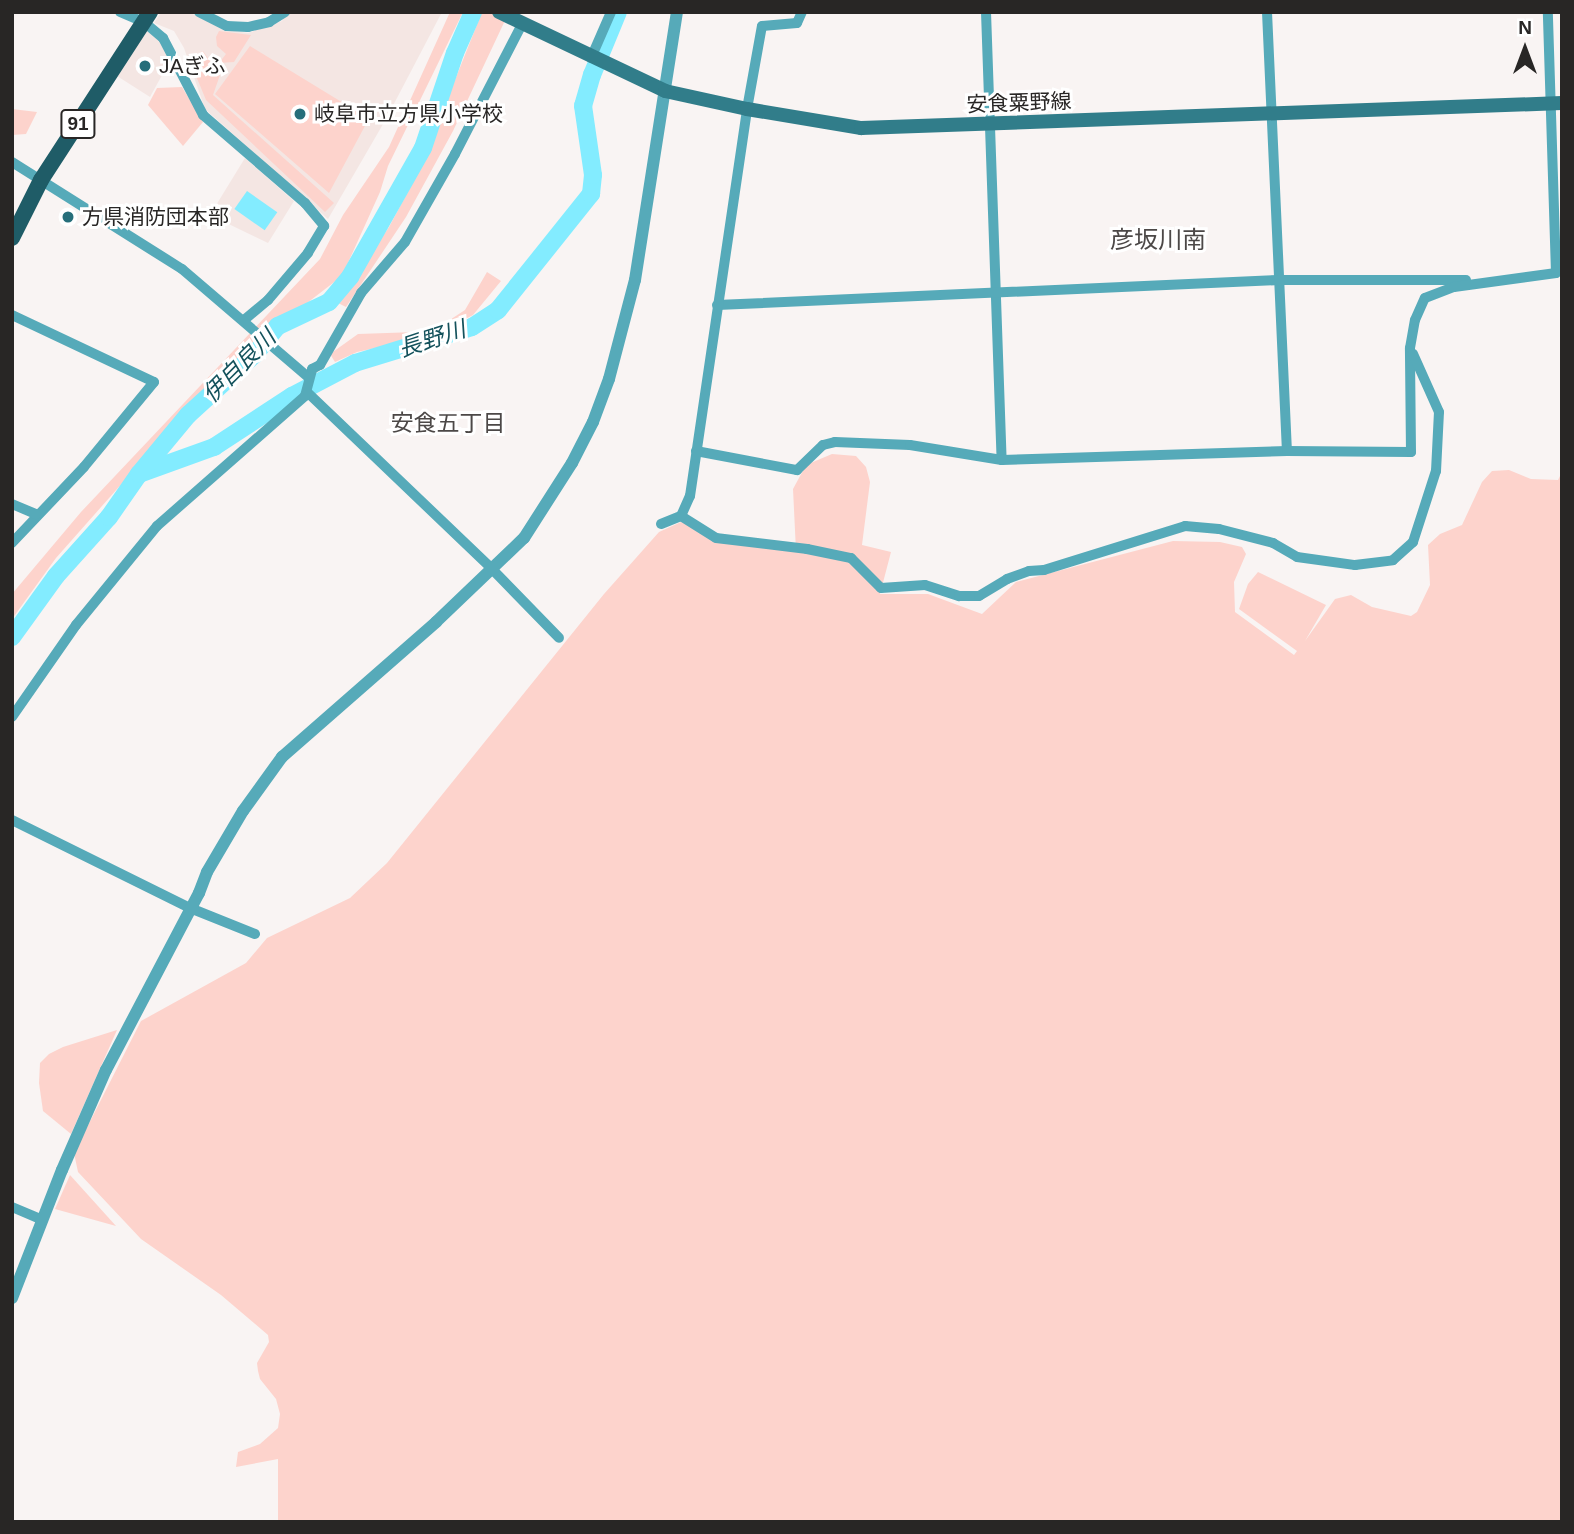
<!DOCTYPE html>
<html>
<head>
<meta charset="utf-8">
<style>
  body { margin:0 }
  #map { position:relative; width:1574px; height:1534px; overflow:hidden; background:#f9f4f3; font-family:Arial,"Noto Sans JP",sans-serif }
  div>[style] { position:absolute }
  [style*='--x'] { left:calc(var(--x)*1px); top:calc(var(--y)*1px); width:calc(var(--w)*1px); rotate:calc(var(--a)*1deg) }
  .built>* { inset:0; background:#f4e6e3 }
  .green>* { inset:0; background:#fdd3cc }
  .water>* { inset:0; background:#83ecff; transform-origin:0 0 }
  .river>* { height:18px; margin:-9px; padding:0 9px; transform-origin:9px; border-radius:9px; background:#83ecff }
  .minor>* { height:10px; margin:-5px; padding:0 5px; transform-origin:5px; border-radius:5px; background:#56aab9 }
  .tertiary>* { height:12px; margin:-6px; padding:0 6px; transform-origin:6px; border-radius:6px; background:#56aab9 }
  .secondary>* { height:14px; margin:-7px; padding:0 7px; transform-origin:7px; border-radius:7px; background:#317d8a }
  .primary>* { height:16px; margin:-8px; padding:0 8px; transform-origin:8px; border-radius:8px; background:#1f5c67 }
  .dots>* { width:19px; height:19px; translate:-50% -50%; box-sizing:border-box; border:4px solid #fff; border-radius:50% }
  span { translate:-50% -50%; white-space:nowrap; text-align:center; line-height:1.15; -webkit-text-stroke:6px #fff; paint-order:stroke }
  .shield-label span { padding:2px 5px; background:#fff; border:2px solid; border-radius:5px; -webkit-text-stroke-width:0 }
  .shield-label { font-size:19px; color:#282625; font-weight:700 }
  .poi-label { font-size:21px; color:#282625 }
  .left { translate:0 -50%; text-align:left }
  .street-label { font-size:21px; color:#282625 }
  .water-label { font-size:23px; color:#14525c; font-style:italic }
  .neighbourhood-label { font-size:23px; color:#4c4847 }
  .quarter-label { font-size:24px; color:#4c4847 }
  .frame { position:absolute; inset:0; border:14px solid #282625; pointer-events:none }
  .north { position:absolute; left:1490px; top:14px; width:70px; height:70px; -webkit-text-stroke:5px #fff; paint-order:stroke; rotate:0deg; font-size:19px; font-weight:700; line-height:28px; text-align:center; color:#282625 }
  .north::after { content:''; display:block; margin:auto; width:24px; height:32px; background:#282625; clip-path:polygon(50% 0,100% 100%,50% 72%,0 100%) }
</style>
</head>
<body>
<div id="map">
  <div class="built">
    <div style="clip-path:polygon(161px 12px,189px 12px,222px 29px,248px 33px,282px 21px,288px 12px,442px 12px,386px 119px,328px 219px,205px 109px,184px 48px,174px 31px,154px 23px)"></div>
    <div style="clip-path:polygon(148px 29px,162px 40px,172px 57px,150px 97px,117px 76px)"></div>
    <div style="clip-path:polygon(245px 158px,294px 201px,268px 243px,210px 215px)"></div>
  </div>
  <div class="green">
    <div style="clip-path:polygon(450px 12px,463px 12px,388px 166px,380px 192px,342px 276px,298px 310px,283px 317px,163px 437px,56px 558px,12px 619px,12px 594px,81px 512px,320px 259px,343px 215px,389px 147px)"></div>
    <div style="clip-path:polygon(482px 12px,509px 12px,453px 131px,406px 217px,346px 307px,338px 303px,389px 227px,418px 173px)"></div>
    <div style="clip-path:polygon(219px 31px,251px 35px,234px 62px,219px 63px,226px 54px,217px 46px,216px 37px)"></div>
    <div style="clip-path:polygon(250px 46px,358px 112px,355px 117px,366px 124px,329px 193px,215px 94px)"></div>
    <div style="clip-path:polygon(203px 51px,220px 75px,213px 95px,334px 203px,325px 212px,206px 100px,189px 59px)"></div>
    <div style="clip-path:polygon(182px 87px,203px 122px,183px 146px,148px 105px,157px 88px)"></div>
    <div style="clip-path:polygon(12px 109px,37px 112px,26px 134px,12px 135px)"></div>
    <div style="clip-path:polygon(487px 272px,501px 281px,473px 315px,435px 335px,357px 352px,335px 362px,330px 354px,358px 334px,416px 332px,442px 325px,465px 310px)"></div>
    <div style="clip-path:polygon(832px 454px,856px 456px,866px 467px,870px 482px,862px 545px,891px 552px,880px 594px,928px 594px,982px 614px,1016px 582px,1173px 541px,1220px 542px,1242px 547px,1246px 554px,1234px 582px,1235px 612px,1294px 655px,1297px 651px,1239px 609px,1248px 584px,1258px 572px,1326px 605px,1305px 641px,1335px 599px,1351px 595px,1372px 607px,1411px 616px,1417px 612px,1430px 585px,1428px 545px,1440px 534px,1462px 525px,1482px 482px,1492px 471px,1509px 470px,1531px 479px,1558px 480px,1562px 472px,1562px 1522px,278px 1522px,278px 1459px,236px 1467px,238px 1452px,260px 1444px,278px 1428px,280px 1414px,276px 1399px,260px 1379px,258px 1371px,257px 1363px,269px 1342px,268px 1335px,221px 1295px,141px 1239px,78px 1172px,74px 1153px,141px 1021px,246px 963px,267px 938px,350px 898px,387px 863px,604px 594px,659px 532px,681px 522px,742px 542px,796px 551px,793px 489px,806px 465px)"></div>
    <div style="clip-path:polygon(117px 1030px,71px 1134px,43px 1111px,39px 1083px,40px 1063px,49px 1054px,63px 1047px)"></div>
    <div style="clip-path:polygon(70px 1175px,116px 1226px,55px 1209px)"></div>
  </div>
  <div class="water">
    <div style="left:247px;top:191px;width:37px;height:22px;rotate:35deg"></div>
  </div>
  <div class="river">
    <div style="--x:139;--y:474;--w:80;--a:-19.8"></div>
    <div style="--x:214;--y:447;--w:93;--a:-33.2"></div>
    <div style="--x:292;--y:396;--w:71;--a:-27.6"></div>
    <div style="--x:355;--y:363;--w:122;--a:-17.1"></div>
    <div style="--x:472;--y:327;--w:31;--a:-33"></div>
    <div style="--x:498;--y:310;--w:149;--a:-51.3"></div>
    <div style="--x:591;--y:194;--w:19;--a:-84"></div>
    <div style="--x:593;--y:175;--w:70;--a:-98.2"></div>
    <div style="--x:583;--y:106;--w:32;--a:-74"></div>
    <div style="--x:592;--y:75;--w:68;--a:-67.6"></div>
    <div style="--x:12;--y:637;--w:75;--a:-54.2"></div>
    <div style="--x:56;--y:576;--w:79;--a:-48.1"></div>
    <div style="--x:109;--y:517;--w:52;--a:-55.1"></div>
    <div style="--x:139;--y:474;--w:77;--a:-50.3"></div>
    <div style="--x:188;--y:415;--w:91;--a:-42.3"></div>
    <div style="--x:255;--y:354;--w:36;--a:-51"></div>
    <div style="--x:278;--y:326;--w:56;--a:-25.2"></div>
    <div style="--x:329;--y:302;--w:33;--a:-50"></div>
    <div style="--x:350;--y:277;--w:148;--a:-60.5"></div>
    <div style="--x:423;--y:148;--w:100;--a:-71.4"></div>
    <div style="--x:455;--y:53;--w:45;--a:-66.3"></div>
  </div>
  <div class="minor">
    <div style="--x:120;--y:12;--w:26;--a:23"></div>
    <div style="--x:144;--y:22;--w:25;--a:40"></div>
    <div style="--x:163;--y:38;--w:87;--a:62.5"></div>
    <div style="--x:203;--y:115;--w:135;--a:40.8"></div>
    <div style="--x:305;--y:203;--w:30;--a:50"></div>
    <div style="--x:324;--y:226;--w:31;--a:121"></div>
    <div style="--x:308;--y:253;--w:62;--a:130.4"></div>
    <div style="--x:268;--y:300;--w:31;--a:140"></div>
    <div style="--x:199;--y:12;--w:31;--a:27"></div>
    <div style="--x:227;--y:26;--w:21;--a:3"></div>
    <div style="--x:248;--y:27;--w:22;--a:-13"></div>
    <div style="--x:269;--y:22;--w:19;--a:-32"></div>
    <div style="--x:986;--y:12;--w:448;--a:88"></div>
    <div style="--x:1267;--y:12;--w:439;--a:87.4"></div>
    <div style="--x:591;--y:58;--w:50;--a:-66.5"></div>
    <div style="--x:12;--y:162;--w:201;--a:32.2"></div>
    <div style="--x:182;--y:269;--w:166;--a:40.6"></div>
    <div style="--x:717;--y:305;--w:563;--a:-2.55"></div>
    <div style="--x:1279;--y:280;--w:187;--a:0"></div>
    <div style="--x:12;--y:315;--w:157;--a:25.3"></div>
    <div style="--x:154;--y:382;--w:110;--a:129.5"></div>
    <div style="--x:84;--y:467;--w:105;--a:133.5"></div>
    <div style="--x:307;--y:392;--w:256;--a:43.7"></div>
    <div style="--x:492;--y:569;--w:96;--a:45.8"></div>
    <div style="--x:696;--y:451;--w:103;--a:10.7"></div>
    <div style="--x:797;--y:470;--w:36;--a:-44"></div>
    <div style="--x:823;--y:445;--w:12;--a:-14"></div>
    <div style="--x:835;--y:442;--w:75;--a:2.3"></div>
    <div style="--x:910;--y:445;--w:93;--a:9.3"></div>
    <div style="--x:1002;--y:460;--w:285;--a:-1.8"></div>
    <div style="--x:1287;--y:451;--w:124;--a:0.5"></div>
    <div style="--x:1411;--y:452;--w:104;--a:-90.6"></div>
    <div style="--x:1410;--y:348;--w:28;--a:-80"></div>
    <div style="--x:1415;--y:320;--w:24;--a:-66"></div>
    <div style="--x:1425;--y:298;--w:31;--a:-21"></div>
    <div style="--x:1454;--y:287;--w:103;--a:-7.8"></div>
    <div style="--x:1556;--y:273;--w:261;--a:-91.8"></div>
    <div style="--x:12;--y:504;--w:26;--a:23"></div>
    <div style="--x:681;--y:516;--w:41;--a:32.2"></div>
    <div style="--x:716;--y:538;--w:92;--a:6.9"></div>
    <div style="--x:807;--y:549;--w:45;--a:11.6"></div>
    <div style="--x:851;--y:558;--w:42;--a:45"></div>
    <div style="--x:881;--y:588;--w:44;--a:-3.9"></div>
    <div style="--x:925;--y:585;--w:36;--a:18"></div>
    <div style="--x:959;--y:596;--w:20;--a:0"></div>
    <div style="--x:979;--y:596;--w:33;--a:-31"></div>
    <div style="--x:1007;--y:579;--w:23;--a:-20"></div>
    <div style="--x:1029;--y:571;--w:15;--a:-4"></div>
    <div style="--x:1044;--y:570;--w:148;--a:-17.3"></div>
    <div style="--x:1185;--y:526;--w:34;--a:5"></div>
    <div style="--x:1219;--y:529;--w:56;--a:14.5"></div>
    <div style="--x:1273;--y:543;--w:28;--a:30"></div>
    <div style="--x:1297;--y:557;--w:59;--a:7.9"></div>
    <div style="--x:1355;--y:565;--w:38;--a:-7"></div>
    <div style="--x:1393;--y:560;--w:27;--a:-42"></div>
    <div style="--x:1413;--y:542;--w:75;--a:-72.1"></div>
    <div style="--x:1436;--y:471;--w:59;--a:-87.1"></div>
    <div style="--x:1439;--y:412;--w:64;--a:-114.1"></div>
    <div style="--x:661;--y:524;--w:22;--a:-22"></div>
    <div style="--x:681;--y:516;--w:22;--a:-66"></div>
    <div style="--x:690;--y:496;--w:391;--a:-81.6"></div>
    <div style="--x:747;--y:109;--w:84;--a:-79.8"></div>
    <div style="--x:762;--y:26;--w:35;--a:-5"></div>
    <div style="--x:797;--y:23;--w:12;--a:-66"></div>
    <div style="--x:12;--y:717;--w:112;--a:-55.2"></div>
    <div style="--x:76;--y:625;--w:128;--a:-50.7"></div>
    <div style="--x:157;--y:526;--w:197;--a:-41.3"></div>
    <div style="--x:305;--y:396;--w:28;--a:-75"></div>
    <div style="--x:312;--y:369;--w:9;--a:-27"></div>
    <div style="--x:320;--y:365;--w:83;--a:-60.3"></div>
    <div style="--x:361;--y:293;--w:67;--a:-49.2"></div>
    <div style="--x:405;--y:242;--w:101;--a:-60.4"></div>
    <div style="--x:455;--y:154;--w:146;--a:-62.7"></div>
    <div style="--x:12;--y:820;--w:199;--a:26.3"></div>
    <div style="--x:190;--y:908;--w:70;--a:21.8"></div>
    <div style="--x:12;--y:1207;--w:33;--a:23"></div>
  </div>
  <div class="tertiary">
    <div style="--x:12;--y:1298;--w:137;--a:-68.7"></div>
    <div style="--x:62;--y:1170;--w:109;--a:-66.3"></div>
    <div style="--x:106;--y:1070;--w:200;--a:-62.3"></div>
    <div style="--x:199;--y:893;--w:22;--a:-69"></div>
    <div style="--x:207;--y:872;--w:71;--a:-59.5"></div>
    <div style="--x:243;--y:811;--w:67;--a:-54.2"></div>
    <div style="--x:282;--y:757;--w:205;--a:-41.2"></div>
    <div style="--x:436;--y:622;--w:122;--a:-43.7"></div>
    <div style="--x:524;--y:538;--w:89;--a:-57.4"></div>
    <div style="--x:572;--y:463;--w:46;--a:-62.9"></div>
    <div style="--x:593;--y:422;--w:46;--a:-69.6"></div>
    <div style="--x:609;--y:379;--w:102;--a:-75.3"></div>
    <div style="--x:635;--y:280;--w:271;--a:-81.1"></div>
  </div>
  <div class="secondary">
    <div style="--x:499;--y:12;--w:184;--a:25.4"></div>
    <div style="--x:665;--y:91;--w:84;--a:12.4"></div>
    <div style="--x:747;--y:109;--w:116;--a:9.5"></div>
    <div style="--x:861;--y:128;--w:701;--a:-2.04"></div>
  </div>
  <div class="primary">
    <div style="--x:12;--y:238;--w:65;--a:-63.4"></div>
    <div style="--x:41;--y:180;--w:200;--a:-57"></div>
  </div>
  <div class="dots">
    <div style="left:145px;top:66px;background:#266e7a"></div>
    <div style="left:300px;top:114px;background:#266e7a"></div>
    <div style="left:68px;top:217px;background:#266e7a"></div>
  </div>
  <div class="shield-label">
    <span style="left:78px;top:124px">91</span>
  </div>
  <div class="poi-label">
    <span class="left" style="left:159px;top:66px">JAぎふ</span>
    <span class="left" style="left:314px;top:114px">岐阜市立方県小学校</span>
    <span class="left" style="left:82px;top:217px">方県消防団本部</span>
  </div>
  <div class="street-label">
    <span style="left:1019px;top:103px;rotate:-2deg">安食粟野線</span>
  </div>
  <div class="water-label">
    <span style="left:432px;top:339px;rotate:-18deg">長野川</span>
    <span style="left:239px;top:366px;rotate:-45deg">伊自良川</span>
  </div>
  <div class="neighbourhood-label">
    <span style="left:448px;top:423px">安食五丁目</span>
  </div>
  <div class="quarter-label">
    <span style="left:1158px;top:240px">彦坂川南</span>
  </div>
  <div class="frame"></div>
  <div class="north">N</div>
</div>
</body>
</html>
